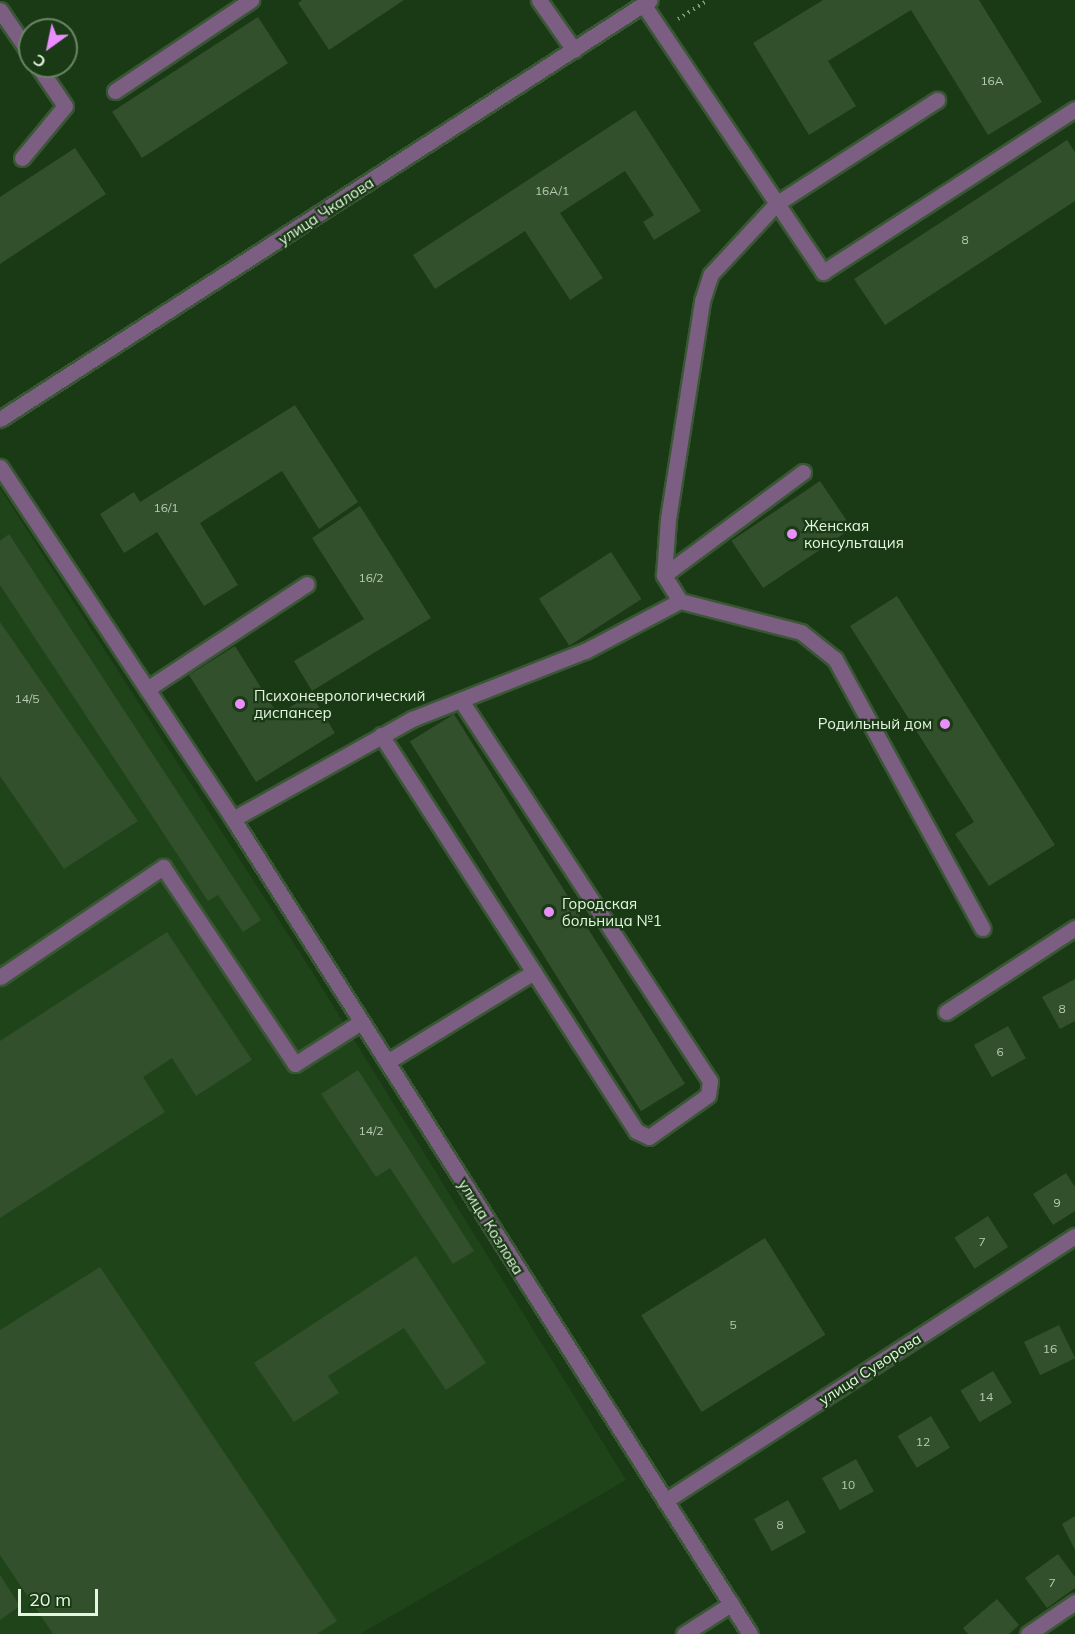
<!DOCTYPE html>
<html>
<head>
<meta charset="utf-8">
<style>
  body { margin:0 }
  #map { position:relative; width:1075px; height:1634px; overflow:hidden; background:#1a3915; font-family:Mulish,sans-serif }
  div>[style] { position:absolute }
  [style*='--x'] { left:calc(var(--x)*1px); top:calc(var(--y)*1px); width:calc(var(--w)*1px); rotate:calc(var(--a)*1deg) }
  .built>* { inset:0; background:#20441a }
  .building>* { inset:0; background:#31502b; transform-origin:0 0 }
  .path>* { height:4px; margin-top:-2px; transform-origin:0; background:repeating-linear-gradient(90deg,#859d80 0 1.5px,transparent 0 6px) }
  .roads { filter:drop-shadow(2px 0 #3a5735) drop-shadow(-2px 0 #3a5735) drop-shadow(0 2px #3a5735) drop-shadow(0 -2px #3a5735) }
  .service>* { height:15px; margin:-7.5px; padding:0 7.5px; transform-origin:7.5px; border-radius:7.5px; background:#7c5e82 }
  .minor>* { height:15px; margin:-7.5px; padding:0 7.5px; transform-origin:7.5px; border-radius:7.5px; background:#7c5e82 }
  .tertiary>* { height:15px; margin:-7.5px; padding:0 7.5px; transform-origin:7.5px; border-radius:7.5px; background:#7c5e82 }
  .dots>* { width:16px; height:16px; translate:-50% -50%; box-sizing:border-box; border:3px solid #1a3915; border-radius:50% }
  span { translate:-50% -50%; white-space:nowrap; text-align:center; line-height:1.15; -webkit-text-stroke:4.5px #1a3915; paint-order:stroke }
  .number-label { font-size:12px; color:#b7ccb3 }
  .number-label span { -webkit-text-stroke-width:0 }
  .street-label { font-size:15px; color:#e4f6e0 }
  .poi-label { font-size:15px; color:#e4f6e0 }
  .left { translate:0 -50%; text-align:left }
  .right { translate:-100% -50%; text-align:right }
  .north { position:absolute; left:18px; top:18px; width:60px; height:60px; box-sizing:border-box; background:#1a3915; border:2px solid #6b8566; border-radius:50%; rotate:213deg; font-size:16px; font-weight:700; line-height:24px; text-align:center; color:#e4f6e0 }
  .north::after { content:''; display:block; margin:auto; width:21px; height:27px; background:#ea8dfd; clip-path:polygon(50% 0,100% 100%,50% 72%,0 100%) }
  .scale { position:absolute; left:18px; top:1589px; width:80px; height:27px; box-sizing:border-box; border:3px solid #e4f6e0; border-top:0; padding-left:8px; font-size:18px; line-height:21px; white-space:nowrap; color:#e4f6e0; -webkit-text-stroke:4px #1a3915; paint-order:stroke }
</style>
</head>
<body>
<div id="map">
  <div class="built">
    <div style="clip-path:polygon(0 488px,311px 970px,626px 1480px,360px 1634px,0 1634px)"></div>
  </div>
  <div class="building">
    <div style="clip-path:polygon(302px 0,404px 0,329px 50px,298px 3px)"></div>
    <div style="clip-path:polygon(823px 0,979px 0,1042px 102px,988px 135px,911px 10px,828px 61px,856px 106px,809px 135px,753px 43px)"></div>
    <div style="left:258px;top:17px;width:55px;height:174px;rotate:57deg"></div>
    <div style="clip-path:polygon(635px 110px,701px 211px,654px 240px,643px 222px,654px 215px,625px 171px,560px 213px,603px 278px,570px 300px,525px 231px,435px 289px,413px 255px)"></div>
    <div style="clip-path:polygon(1067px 140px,1075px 152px,1075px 201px,885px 325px,854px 279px)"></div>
    <div style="clip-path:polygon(75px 148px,106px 194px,0 264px,0 197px)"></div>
    <div style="clip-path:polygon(295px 405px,358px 502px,319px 529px,282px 471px,200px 523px,238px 585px,204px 606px,157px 532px,124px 553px,100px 514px,134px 492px,140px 502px)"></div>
    <div style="left:820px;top:481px;width:57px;height:107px;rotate:56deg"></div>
    <div style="clip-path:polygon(360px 506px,431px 618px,312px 691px,294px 661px,364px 619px,312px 538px)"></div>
    <div style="clip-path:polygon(9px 534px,261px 920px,243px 932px,218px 895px,208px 901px,0 585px,0 541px)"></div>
    <div style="left:611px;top:552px;width:56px;height:86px;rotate:57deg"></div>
    <div style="clip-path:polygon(897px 596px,1055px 845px,989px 886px,955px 834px,974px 822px,850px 626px)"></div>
    <div style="clip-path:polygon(0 622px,138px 821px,64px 869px,0 776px)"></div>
    <div style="clip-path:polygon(235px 646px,278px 715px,311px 694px,335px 733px,256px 782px,189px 675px)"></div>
    <div style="left:454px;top:714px;width:436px;height:52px;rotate:58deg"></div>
    <div style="clip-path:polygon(167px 932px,252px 1060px,196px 1096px,172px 1058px,143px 1077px,165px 1112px,0 1218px,0 1041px)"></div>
    <div style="clip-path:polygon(1075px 979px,1075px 1021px,1060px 1029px,1042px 997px)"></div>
    <div style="left:1008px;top:1026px;width:37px;height:39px;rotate:61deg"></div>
    <div style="clip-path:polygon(358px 1070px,474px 1251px,453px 1264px,390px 1168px,376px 1177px,321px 1094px)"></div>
    <div style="clip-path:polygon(1066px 1173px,1075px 1187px,1075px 1211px,1053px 1225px,1033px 1194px)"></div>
    <div style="left:988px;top:1216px;width:37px;height:40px;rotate:57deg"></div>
    <div style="left:765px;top:1238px;width:114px;height:146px;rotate:58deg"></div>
    <div style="clip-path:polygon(416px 1256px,486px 1363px,446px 1390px,404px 1328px,328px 1376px,339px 1393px,294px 1422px,254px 1363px)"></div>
    <div style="clip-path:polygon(100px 1267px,337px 1621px,317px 1634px,53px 1634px,0 1555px,0 1330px)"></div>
    <div style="left:1059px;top:1325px;width:37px;height:39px;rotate:64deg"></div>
    <div style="left:993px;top:1371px;width:37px;height:38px;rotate:59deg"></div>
    <div style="left:931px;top:1416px;width:37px;height:39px;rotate:59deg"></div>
    <div style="left:856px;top:1459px;width:37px;height:39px;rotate:61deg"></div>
    <div style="left:788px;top:1500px;width:37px;height:39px;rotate:61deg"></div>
    <div style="clip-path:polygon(1075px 1516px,1075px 1550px,1062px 1524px)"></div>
    <div style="clip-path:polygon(1058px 1554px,1075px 1577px,1075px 1588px,1047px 1608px,1025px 1578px)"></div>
    <div style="clip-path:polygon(0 1575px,20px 1606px,0 1620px)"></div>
    <div style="clip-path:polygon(997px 1599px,1019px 1625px,1009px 1634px,968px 1634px,963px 1628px)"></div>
  </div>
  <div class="path">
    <div style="--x:678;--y:19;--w:36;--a:-32"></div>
  </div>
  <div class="roads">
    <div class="service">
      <div style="--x:539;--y:0;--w:61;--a:55"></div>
      <div style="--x:643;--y:4;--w:323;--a:56.1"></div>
      <div style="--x:823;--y:272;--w:300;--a:-32.9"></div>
      <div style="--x:0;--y:10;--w:53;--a:55.7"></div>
      <div style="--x:115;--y:91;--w:164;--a:-33.8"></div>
      <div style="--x:22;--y:158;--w:67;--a:-50.4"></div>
      <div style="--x:65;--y:106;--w:48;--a:-124"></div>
      <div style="--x:664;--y:575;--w:173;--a:-36.5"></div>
      <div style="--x:680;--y:601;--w:125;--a:14.4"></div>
      <div style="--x:801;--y:632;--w:43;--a:38.5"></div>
      <div style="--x:835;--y:659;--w:307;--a:61.3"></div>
      <div style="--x:147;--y:689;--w:191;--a:-33.3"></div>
      <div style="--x:381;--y:735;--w:471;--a:57.2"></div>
      <div style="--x:636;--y:1131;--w:14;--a:25"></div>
      <div style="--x:649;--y:1137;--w:72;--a:-35.4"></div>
      <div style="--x:708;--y:1095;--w:14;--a:-82"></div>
      <div style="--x:710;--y:1081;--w:455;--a:-123.2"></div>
      <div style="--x:233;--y:819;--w:205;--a:-29.2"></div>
      <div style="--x:412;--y:719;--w:186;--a:-21.5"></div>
      <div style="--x:585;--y:651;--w:107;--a:-27.8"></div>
      <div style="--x:680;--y:601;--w:31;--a:-122"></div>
      <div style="--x:664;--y:575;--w:56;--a:-85.9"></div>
      <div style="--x:668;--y:519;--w:221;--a:-81.1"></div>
      <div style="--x:702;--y:301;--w:28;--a:-72"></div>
      <div style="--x:711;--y:274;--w:96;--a:-47.1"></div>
      <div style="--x:776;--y:204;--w:192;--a:-32.9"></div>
      <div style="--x:0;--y:977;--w:197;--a:-34"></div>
      <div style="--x:163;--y:867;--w:237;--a:56.2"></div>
      <div style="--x:295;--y:1064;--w:78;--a:-32.5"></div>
      <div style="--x:387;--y:1062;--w:172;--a:-31.5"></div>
      <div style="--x:684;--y:1634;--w:56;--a:-32.6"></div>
    </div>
    <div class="minor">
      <div style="--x:0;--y:467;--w:422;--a:56.5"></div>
      <div style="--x:233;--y:819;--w:965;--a:57.61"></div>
      <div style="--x:946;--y:1012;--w:154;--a:-33.1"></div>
      <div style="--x:665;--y:1501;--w:488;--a:-32.9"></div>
      <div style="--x:1028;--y:1634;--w:57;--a:-34.2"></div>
    </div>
    <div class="tertiary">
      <div style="--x:0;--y:419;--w:773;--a:-32.81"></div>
    </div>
  </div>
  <div class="dots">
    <div style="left:792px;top:534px;background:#ea8dfd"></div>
    <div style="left:240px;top:704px;background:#ea8dfd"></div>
    <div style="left:945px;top:724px;background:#ea8dfd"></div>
    <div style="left:549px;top:912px;background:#ea8dfd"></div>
  </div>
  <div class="number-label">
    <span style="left:992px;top:81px">16А</span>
    <span style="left:552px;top:191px">16А/1</span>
    <span style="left:965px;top:240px">8</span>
    <span style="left:166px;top:508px">16/1</span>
    <span style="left:371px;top:578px">16/2</span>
    <span style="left:27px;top:699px">14/5</span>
    <span style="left:1062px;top:1009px">8</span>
    <span style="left:1000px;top:1052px">6</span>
    <span style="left:371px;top:1131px">14/2</span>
    <span style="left:1057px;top:1203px">9</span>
    <span style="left:982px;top:1242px">7</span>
    <span style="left:733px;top:1325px">5</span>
    <span style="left:1050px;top:1349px">16</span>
    <span style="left:986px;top:1397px">14</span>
    <span style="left:923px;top:1442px">12</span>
    <span style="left:848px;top:1485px">10</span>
    <span style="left:780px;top:1525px">8</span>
    <span style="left:1052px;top:1583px">7</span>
  </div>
  <div class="street-label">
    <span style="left:326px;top:211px;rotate:-33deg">улица Чкалова</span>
    <span style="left:491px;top:1227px;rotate:58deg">улица Козлова</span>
    <span style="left:870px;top:1369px;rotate:-33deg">улица Суворова</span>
  </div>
  <div class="poi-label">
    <span class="left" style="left:804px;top:534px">Женская<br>консультация</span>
    <span class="left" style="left:254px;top:704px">Психоневрологический<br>диспансер</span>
    <span class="right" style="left:932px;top:724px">Родильный дом</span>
    <span class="left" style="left:562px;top:912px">Городская<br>больница №1</span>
  </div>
  <div class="north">С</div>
  <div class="scale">20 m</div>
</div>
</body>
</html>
